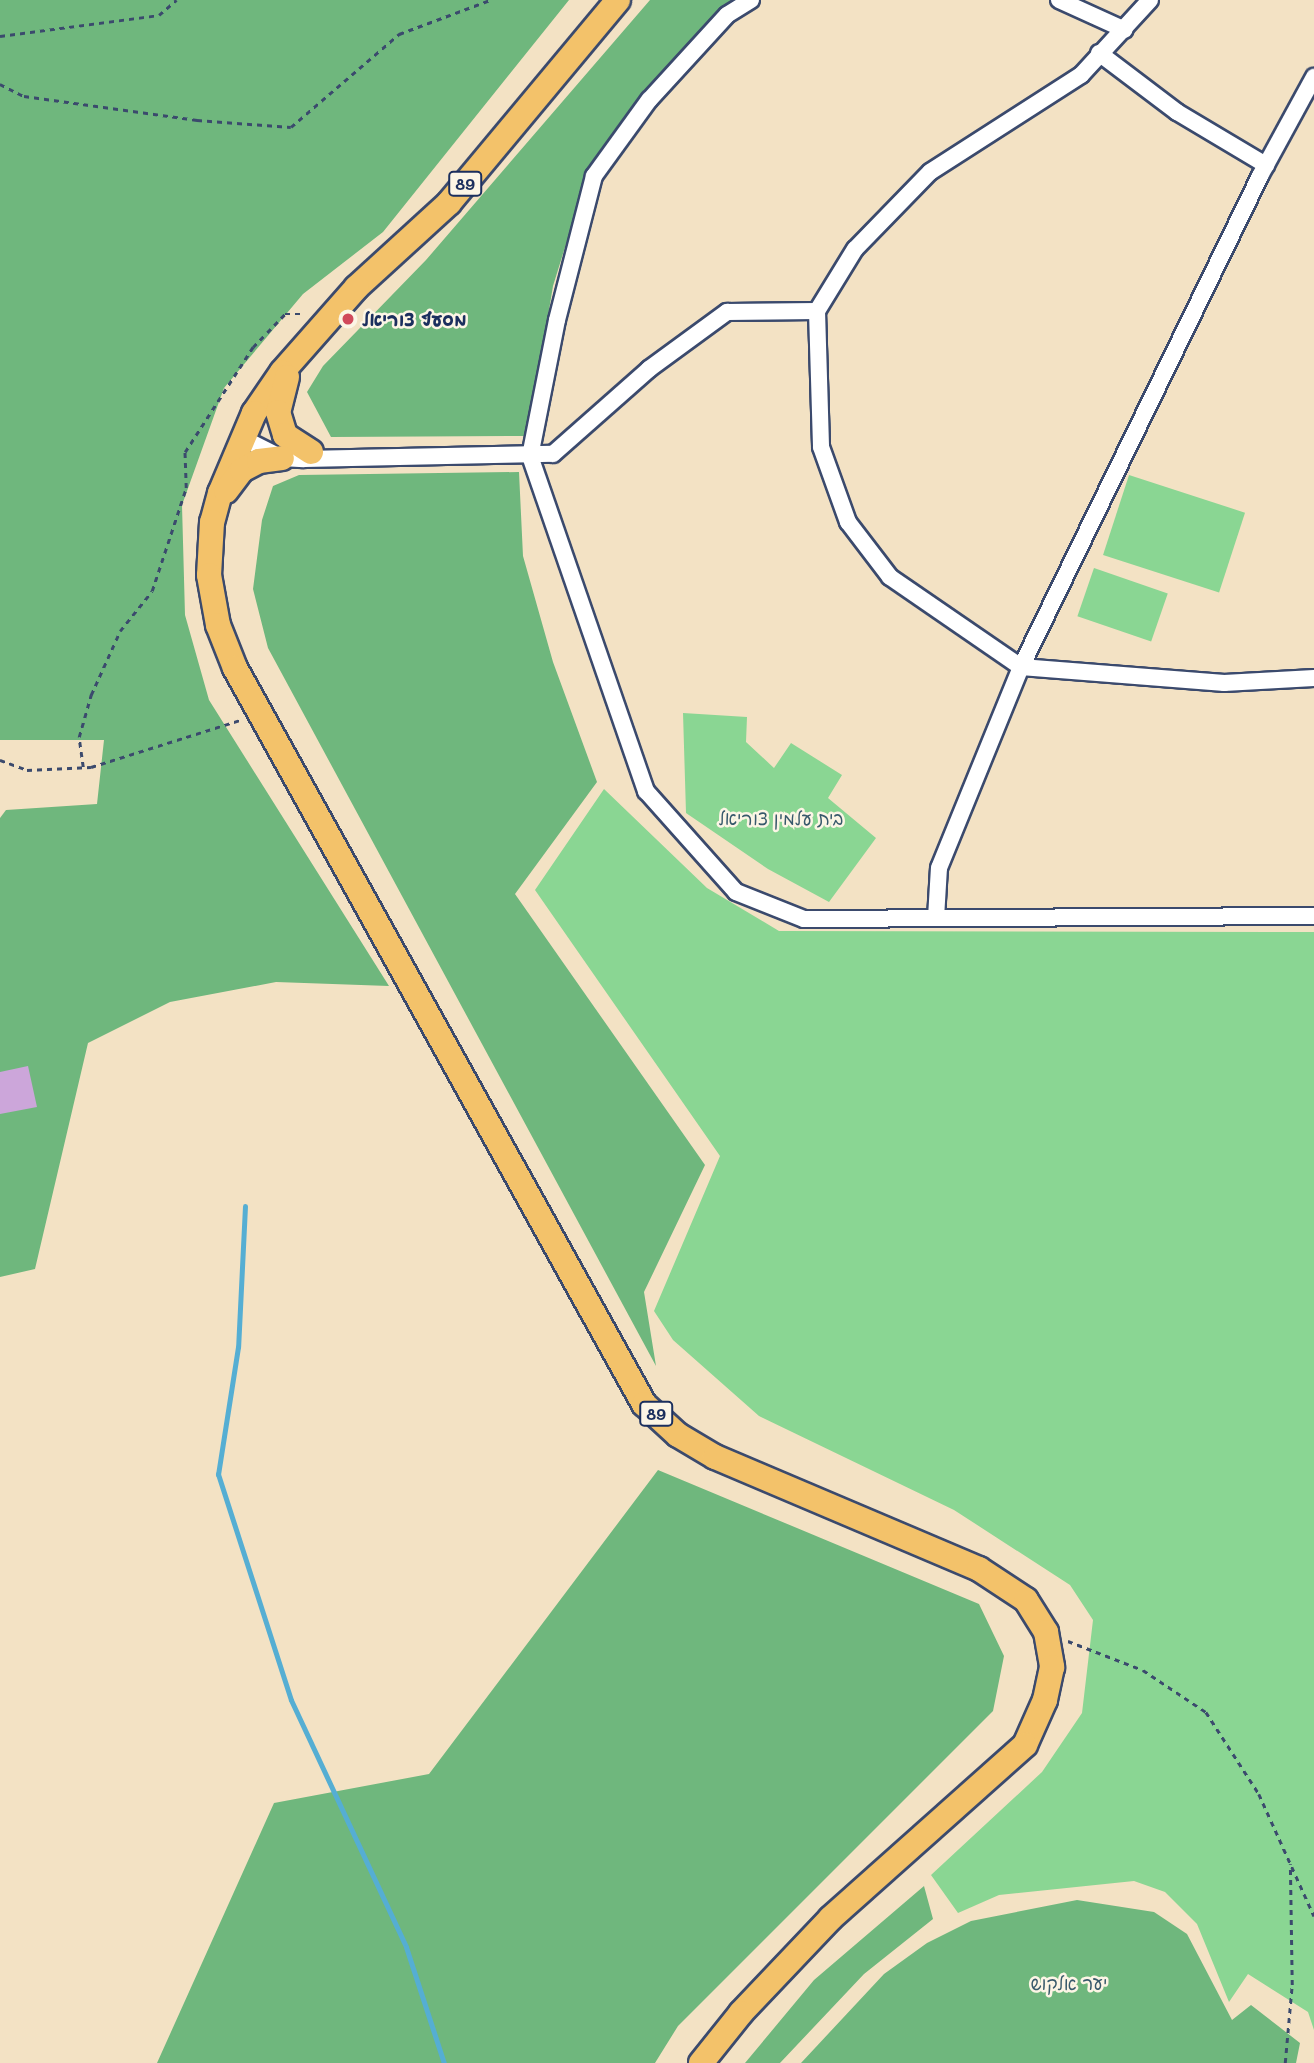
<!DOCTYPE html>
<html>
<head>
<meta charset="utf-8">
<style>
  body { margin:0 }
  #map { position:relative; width:1314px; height:2063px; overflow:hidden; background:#f3e2c4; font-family:Mali,"Playpen Sans Hebrew",sans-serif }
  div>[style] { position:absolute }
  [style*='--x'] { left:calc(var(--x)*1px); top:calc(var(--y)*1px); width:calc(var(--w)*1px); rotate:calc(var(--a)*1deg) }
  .green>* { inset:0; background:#8ad693; transform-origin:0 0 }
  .forest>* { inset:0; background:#6fb77d }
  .stream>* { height:5px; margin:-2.5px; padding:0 2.5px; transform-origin:2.5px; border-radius:2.5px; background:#55aed3 }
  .building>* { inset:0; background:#cca6da }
  .path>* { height:2.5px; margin-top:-1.25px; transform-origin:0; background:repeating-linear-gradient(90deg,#3b4a6d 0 5px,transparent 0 10px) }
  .roads { filter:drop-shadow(2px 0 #3b4a6d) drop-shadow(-2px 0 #3b4a6d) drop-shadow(0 2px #3b4a6d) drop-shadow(0 -2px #3b4a6d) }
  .minor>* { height:16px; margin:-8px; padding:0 8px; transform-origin:8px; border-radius:8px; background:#fff }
  .highway>* { height:24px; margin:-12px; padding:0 12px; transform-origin:12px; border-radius:12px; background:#f3c26a }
  .dots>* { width:19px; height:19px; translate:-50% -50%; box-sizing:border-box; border:4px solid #fcf5e5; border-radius:50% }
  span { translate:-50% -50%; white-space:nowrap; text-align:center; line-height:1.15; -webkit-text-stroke:5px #fcf5e5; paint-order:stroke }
  .shield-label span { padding:2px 5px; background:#fcf5e5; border:2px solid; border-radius:5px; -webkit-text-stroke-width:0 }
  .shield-label { font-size:16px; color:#1b2f5e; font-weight:700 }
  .poi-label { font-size:18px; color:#1b2f5e; font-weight:700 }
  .left { translate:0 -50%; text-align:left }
  .park-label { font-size:18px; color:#37596b }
</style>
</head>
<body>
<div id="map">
  <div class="green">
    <div style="left:1129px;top:475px;width:122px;height:84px;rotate:18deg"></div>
    <div style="left:1094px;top:568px;width:78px;height:51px;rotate:19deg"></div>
    <div style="clip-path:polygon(683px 713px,747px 717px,746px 742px,774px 768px,791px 743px,842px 775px,828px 798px,876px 838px,829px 902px,768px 869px,686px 813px)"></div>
    <div style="clip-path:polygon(604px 789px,707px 888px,779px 931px,1314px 932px,1314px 2030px,1308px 2012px,1248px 1974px,1229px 2002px,1197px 1924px,1165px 1892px,1134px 1881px,999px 1895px,958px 1913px,931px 1875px,1042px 1772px,1082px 1713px,1093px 1620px,1070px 1585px,954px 1510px,759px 1416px,673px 1340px,654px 1311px,720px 1156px,535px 890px)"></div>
  </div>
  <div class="forest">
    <div style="clip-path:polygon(0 0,569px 0,383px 232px,303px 294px,224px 388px,182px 505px,185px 615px,209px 700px,389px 986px,276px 982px,170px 1002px,88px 1043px,35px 1269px,0 1277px,0 818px,6px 810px,97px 804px,104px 740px,0 740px)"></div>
    <div style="clip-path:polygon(650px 0,733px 0,646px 89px,575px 215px,553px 286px,528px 436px,331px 437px,307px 392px,323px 366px,426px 260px)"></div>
    <div style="clip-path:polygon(519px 472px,523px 556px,553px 662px,597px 782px,515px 894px,705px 1165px,644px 1292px,656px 1366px,268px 648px,253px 589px,262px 520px,273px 486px,299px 475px)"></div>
    <div style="clip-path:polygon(658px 1470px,979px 1604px,1004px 1656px,993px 1711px,678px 2026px,655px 2063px,157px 2063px,274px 1803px,429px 1774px)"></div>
    <div style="clip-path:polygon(924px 1886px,933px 1919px,864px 1974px,780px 2063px,745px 2063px,814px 1980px)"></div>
    <div style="clip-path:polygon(1077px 1900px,1154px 1912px,1187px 1934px,1232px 2020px,1251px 2005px,1300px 2043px,1296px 2063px,801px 2063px,884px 1974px,927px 1943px,971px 1921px)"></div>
  </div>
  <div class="stream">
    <div style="--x:245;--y:1206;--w:141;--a:92.8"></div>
    <div style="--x:238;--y:1347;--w:129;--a:98.9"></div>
    <div style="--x:218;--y:1474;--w:237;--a:72.1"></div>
    <div style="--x:291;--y:1700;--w:272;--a:65"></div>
    <div style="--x:406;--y:1947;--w:122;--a:71.9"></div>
  </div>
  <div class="building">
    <div style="clip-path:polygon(28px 1066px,37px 1107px,0 1114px,0 1072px)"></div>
  </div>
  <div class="path">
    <div style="--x:0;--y:36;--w:160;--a:-7.5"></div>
    <div style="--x:159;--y:15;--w:23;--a:-41"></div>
    <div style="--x:0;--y:84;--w:27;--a:27"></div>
    <div style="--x:24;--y:96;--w:175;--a:7.9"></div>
    <div style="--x:197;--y:120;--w:94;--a:4.3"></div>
    <div style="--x:291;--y:127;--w:143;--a:-40.7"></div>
    <div style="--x:399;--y:34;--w:97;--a:-20.5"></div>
    <div style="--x:0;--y:760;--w:29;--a:20"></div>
    <div style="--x:27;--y:770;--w:64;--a:-2.7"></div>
    <div style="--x:91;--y:767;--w:156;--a:-17.5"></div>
    <div style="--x:83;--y:767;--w:30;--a:-98"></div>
    <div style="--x:79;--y:737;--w:44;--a:-74.1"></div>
    <div style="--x:91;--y:695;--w:70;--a:-65.6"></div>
    <div style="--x:120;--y:631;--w:51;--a:-51.3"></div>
    <div style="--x:152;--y:591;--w:108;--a:-71.7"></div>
    <div style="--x:186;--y:488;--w:36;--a:-92"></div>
    <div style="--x:185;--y:452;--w:125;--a:-57.1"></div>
    <div style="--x:253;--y:347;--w:46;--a:-45.9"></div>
    <div style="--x:285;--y:314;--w:20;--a:0"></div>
    <div style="--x:1068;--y:1641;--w:80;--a:21.1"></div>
    <div style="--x:1143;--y:1670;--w:76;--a:33.7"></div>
    <div style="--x:1206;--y:1712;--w:98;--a:57.1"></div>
    <div style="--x:1259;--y:1794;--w:134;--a:65.7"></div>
    <div style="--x:1285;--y:2063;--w:78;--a:-84.9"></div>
    <div style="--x:1292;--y:1985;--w:121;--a:-90.9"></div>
  </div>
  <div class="roads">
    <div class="minor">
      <div style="--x:751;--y:0;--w:28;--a:148"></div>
      <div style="--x:727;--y:15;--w:115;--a:132.5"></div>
      <div style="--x:649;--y:100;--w:94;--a:125.9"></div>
      <div style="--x:594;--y:176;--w:149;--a:104.4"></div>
      <div style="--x:557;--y:320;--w:139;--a:101.2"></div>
      <div style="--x:530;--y:456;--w:355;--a:70.9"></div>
      <div style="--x:646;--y:791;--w:135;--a:48.3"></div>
      <div style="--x:736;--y:892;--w:73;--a:21.7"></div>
      <div style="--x:804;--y:919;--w:510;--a:-0.34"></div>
      <div style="--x:1059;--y:0;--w:72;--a:24.4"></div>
      <div style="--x:1150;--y:0;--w:102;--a:132.6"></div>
      <div style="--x:1081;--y:75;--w:179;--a:147.3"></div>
      <div style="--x:930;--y:172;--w:107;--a:134.2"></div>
      <div style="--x:855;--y:249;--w:73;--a:121.5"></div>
      <div style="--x:817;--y:311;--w:136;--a:88.3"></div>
      <div style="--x:821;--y:447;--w:80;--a:70.2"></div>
      <div style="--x:848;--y:522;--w:69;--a:52.6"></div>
      <div style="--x:890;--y:577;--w:159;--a:34.5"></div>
      <div style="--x:1021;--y:667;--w:204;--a:4.5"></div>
      <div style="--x:1224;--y:683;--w:90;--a:-3.2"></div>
      <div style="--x:1099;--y:53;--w:98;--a:37.1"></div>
      <div style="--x:1177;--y:112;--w:104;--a:30.8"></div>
      <div style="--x:242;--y:438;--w:45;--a:26.6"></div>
      <div style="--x:282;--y:458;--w:22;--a:3"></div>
      <div style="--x:304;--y:459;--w:249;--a:-1.2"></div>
      <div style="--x:553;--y:454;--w:128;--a:-41.5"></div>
      <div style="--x:649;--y:369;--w:97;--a:-36.2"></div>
      <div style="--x:727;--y:312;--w:90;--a:-0.6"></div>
      <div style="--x:936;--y:918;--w:50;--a:-86.6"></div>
      <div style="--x:939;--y:868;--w:217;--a:-67.8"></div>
      <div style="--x:1021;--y:667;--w:546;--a:-64.04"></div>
      <div style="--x:1260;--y:176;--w:113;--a:-61.4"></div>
    </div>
    <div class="highway">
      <div style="--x:618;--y:0;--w:264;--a:129.8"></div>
      <div style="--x:449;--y:203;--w:125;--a:137.6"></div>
      <div style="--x:357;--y:287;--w:113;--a:131.4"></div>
      <div style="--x:282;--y:372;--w:50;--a:124.3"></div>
      <div style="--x:254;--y:413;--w:87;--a:113"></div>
      <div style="--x:220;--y:493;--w:30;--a:105"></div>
      <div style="--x:212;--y:522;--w:53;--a:93.2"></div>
      <div style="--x:209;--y:575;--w:51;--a:79.8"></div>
      <div style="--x:218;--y:625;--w:46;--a:68.4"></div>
      <div style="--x:235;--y:668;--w:842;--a:60.94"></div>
      <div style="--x:644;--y:1404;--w:46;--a:42.4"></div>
      <div style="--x:678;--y:1435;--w:43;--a:30.7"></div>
      <div style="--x:715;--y:1457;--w:287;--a:23"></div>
      <div style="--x:979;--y:1569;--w:56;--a:33.4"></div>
      <div style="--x:1026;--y:1600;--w:38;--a:58"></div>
      <div style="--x:1046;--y:1632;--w:36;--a:80"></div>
      <div style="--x:1052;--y:1667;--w:34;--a:102"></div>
      <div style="--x:1045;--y:1700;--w:49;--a:114"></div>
      <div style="--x:1025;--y:1745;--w:260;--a:138.3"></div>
      <div style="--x:831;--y:1918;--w:131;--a:133.5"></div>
      <div style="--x:741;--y:2013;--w:64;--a:128.7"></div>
      <div style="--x:287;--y:377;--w:36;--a:104"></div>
      <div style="--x:278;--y:412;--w:24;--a:73"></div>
      <div style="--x:285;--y:435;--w:31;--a:33"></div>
      <div style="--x:226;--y:491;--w:26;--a:-53"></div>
      <div style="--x:242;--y:470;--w:19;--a:-28"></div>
      <div style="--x:259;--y:461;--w:23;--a:-7"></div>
    </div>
  </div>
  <div class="dots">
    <div style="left:348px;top:319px;background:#d1495b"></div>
  </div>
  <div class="shield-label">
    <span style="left:465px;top:184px">89</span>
    <span style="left:656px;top:1414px">89</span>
  </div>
  <div class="poi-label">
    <span class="left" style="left:362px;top:319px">מסעף צוריאל</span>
  </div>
  <div class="park-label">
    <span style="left:781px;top:818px">בית עלמין צוריאל</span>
    <span style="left:1069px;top:1983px">יער אלקוש</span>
  </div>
</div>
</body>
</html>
